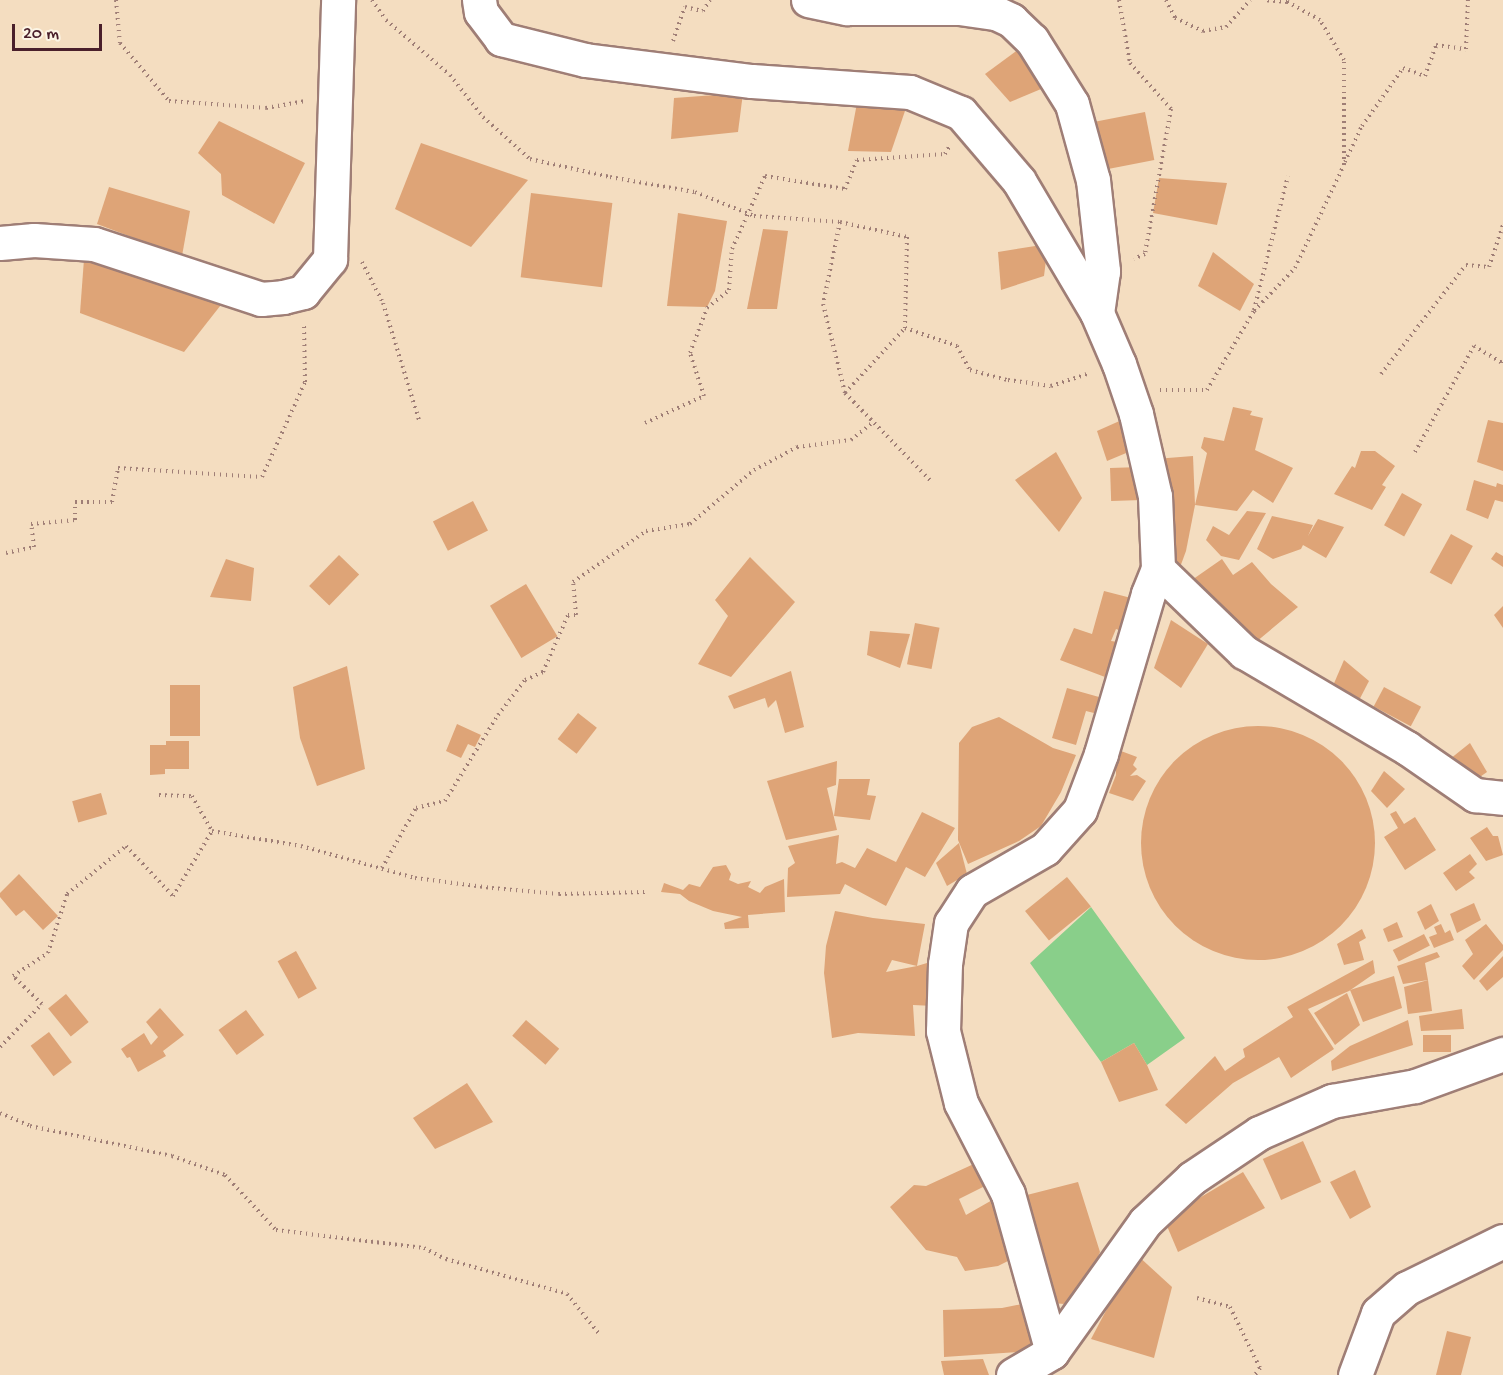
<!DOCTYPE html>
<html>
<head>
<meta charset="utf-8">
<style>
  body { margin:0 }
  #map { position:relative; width:1503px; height:1375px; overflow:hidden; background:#f4ddc0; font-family:"Gochi Hand",sans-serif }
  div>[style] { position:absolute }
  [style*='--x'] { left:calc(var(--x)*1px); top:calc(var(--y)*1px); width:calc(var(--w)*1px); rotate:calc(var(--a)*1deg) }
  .green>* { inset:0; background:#89cf8a }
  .building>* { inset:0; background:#dea477; transform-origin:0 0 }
  .round { border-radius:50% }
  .path>* { height:4px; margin-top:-2px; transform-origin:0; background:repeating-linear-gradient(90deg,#9f7e76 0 1.5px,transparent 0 6px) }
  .roads { filter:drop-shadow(2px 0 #9f7e76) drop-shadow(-2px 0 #9f7e76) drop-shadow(0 2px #9f7e76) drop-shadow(0 -2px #9f7e76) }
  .minor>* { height:33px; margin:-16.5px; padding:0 16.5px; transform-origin:16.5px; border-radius:16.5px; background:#fff }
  span { translate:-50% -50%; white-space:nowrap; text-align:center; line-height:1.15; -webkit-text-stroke:6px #fcf5e5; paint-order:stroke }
  .scale { position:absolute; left:12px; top:24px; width:90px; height:27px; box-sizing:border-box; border:3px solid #4a1f2b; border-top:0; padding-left:8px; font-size:18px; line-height:21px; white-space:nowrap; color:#4a1f2b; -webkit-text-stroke:4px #fcf5e5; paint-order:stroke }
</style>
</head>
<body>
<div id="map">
  <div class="green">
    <div style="clip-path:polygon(1091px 907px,1185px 1038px,1147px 1065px,1134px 1043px,1101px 1062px,1030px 963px)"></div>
  </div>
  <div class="building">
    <div style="clip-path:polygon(1030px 41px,1053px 84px,1010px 102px,985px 74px)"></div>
    <div style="clip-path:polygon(743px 93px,738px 132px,671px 139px,674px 98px)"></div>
    <div style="clip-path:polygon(857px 103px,906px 108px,891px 152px,848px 151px)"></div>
    <div style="left:1145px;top:112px;width:49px;height:51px;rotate:79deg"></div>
    <div style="clip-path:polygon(219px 121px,305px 163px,274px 224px,222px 195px,221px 174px,198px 153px)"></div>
    <div style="clip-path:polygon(421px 143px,528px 180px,471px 247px,395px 209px)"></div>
    <div style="clip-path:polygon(1159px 178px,1227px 183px,1217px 225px,1153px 213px)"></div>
    <div style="clip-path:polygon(109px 187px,190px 211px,182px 256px,97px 224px)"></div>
    <div style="left:531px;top:193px;width:82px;height:85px;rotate:7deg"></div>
    <div style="clip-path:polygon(678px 213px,727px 221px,715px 291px,707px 307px,667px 306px)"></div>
    <div style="clip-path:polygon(763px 229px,788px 231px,777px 309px,747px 309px)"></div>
    <div style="clip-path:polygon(1048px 244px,1044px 276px,1001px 290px,998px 252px)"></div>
    <div style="clip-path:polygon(1213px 252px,1254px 284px,1240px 311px,1198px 286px)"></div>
    <div style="clip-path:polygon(84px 259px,155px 274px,224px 301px,184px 352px,80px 313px)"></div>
    <div style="clip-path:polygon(1233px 407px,1252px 411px,1250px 415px,1263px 418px,1255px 450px,1293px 468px,1273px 503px,1253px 490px,1237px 511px,1195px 505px,1207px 453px,1201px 448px,1204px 437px,1224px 441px)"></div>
    <div style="clip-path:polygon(1133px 415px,1131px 451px,1107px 461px,1097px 431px)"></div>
    <div style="clip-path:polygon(1488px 420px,1503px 423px,1503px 471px,1477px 462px)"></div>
    <div style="clip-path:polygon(1361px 451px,1375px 451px,1395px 466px,1382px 485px,1386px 487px,1372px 510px,1334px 494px,1352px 466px,1355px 468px)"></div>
    <div style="clip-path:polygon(1056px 452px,1082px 498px,1059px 532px,1015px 480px)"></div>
    <div style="clip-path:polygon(1193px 456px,1195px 505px,1186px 551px,1176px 578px,1155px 459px)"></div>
    <div style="left:1141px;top:467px;width:33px;height:31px;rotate:88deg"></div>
    <div style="clip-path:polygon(1474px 480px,1496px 487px,1497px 483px,1503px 485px,1503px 502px,1495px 500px,1488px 519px,1466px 510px)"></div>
    <div style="left:1402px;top:493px;width:23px;height:37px;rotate:29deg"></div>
    <div style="left:473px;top:501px;width:33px;height:45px;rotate:63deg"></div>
    <div style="clip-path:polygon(1247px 511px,1266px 513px,1239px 560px,1221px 556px,1206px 540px,1213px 526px,1229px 535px)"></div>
    <div style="clip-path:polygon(1272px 516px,1313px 525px,1308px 536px,1318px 519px,1344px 527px,1326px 558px,1303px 545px,1301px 549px,1273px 559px,1257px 549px)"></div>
    <div style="left:1451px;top:534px;width:25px;height:44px;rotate:29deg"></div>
    <div style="clip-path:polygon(1496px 552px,1503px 556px,1503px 567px,1491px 559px)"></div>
    <div style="left:339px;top:555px;width:28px;height:43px;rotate:44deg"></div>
    <div style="clip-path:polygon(750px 557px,795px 602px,731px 677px,698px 664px,728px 616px,715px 600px)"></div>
    <div style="clip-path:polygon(226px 559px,254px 568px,251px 601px,210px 597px)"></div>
    <div style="clip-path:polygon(1222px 559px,1233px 575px,1252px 562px,1271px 584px,1298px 607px,1244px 652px,1189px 582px)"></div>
    <div style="left:526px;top:584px;width:61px;height:42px;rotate:59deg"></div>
    <div style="clip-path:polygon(1104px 591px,1135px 599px,1124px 632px,1116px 629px,1111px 641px,1118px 642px,1105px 677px,1060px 660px,1074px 628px,1092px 634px)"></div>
    <div style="clip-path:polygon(1503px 606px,1503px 628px,1494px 615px)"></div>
    <div style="clip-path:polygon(1171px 620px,1208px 644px,1181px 688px,1154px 668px)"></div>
    <div style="left:915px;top:623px;width:25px;height:42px;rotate:11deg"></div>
    <div style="clip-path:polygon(870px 631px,910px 634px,900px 668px,867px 655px)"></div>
    <div style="clip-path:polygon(1344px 660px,1369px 681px,1354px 710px,1329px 695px)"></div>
    <div style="clip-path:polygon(347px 666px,365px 769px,317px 786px,300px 738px,293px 687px)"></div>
    <div style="clip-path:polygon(791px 671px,804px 727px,785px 733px,776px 700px,768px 708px,765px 698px,734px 709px,728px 696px)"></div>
    <div style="left:170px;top:685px;width:30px;height:51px"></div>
    <div style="left:1384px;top:687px;width:42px;height:22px;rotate:28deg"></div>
    <div style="clip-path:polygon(1067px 688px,1099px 697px,1094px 713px,1086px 711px,1076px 745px,1052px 738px)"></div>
    <div style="left:578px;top:713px;width:24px;height:33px;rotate:38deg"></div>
    <div style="clip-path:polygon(999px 717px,1053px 748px,1076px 755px,1061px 792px,1041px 826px,1019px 841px,968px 864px,958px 840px,959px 743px,972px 727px)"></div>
    <div style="clip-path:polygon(457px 724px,481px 735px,475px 747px,468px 744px,461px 758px,446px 751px)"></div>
    <div class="round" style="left:1141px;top:726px;width:234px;height:234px"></div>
    <div style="clip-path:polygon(166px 741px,189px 741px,189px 769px,165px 769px,165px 774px,150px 775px,150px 745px,166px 745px)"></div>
    <div style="clip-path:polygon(1470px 743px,1487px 772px,1467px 786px,1450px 759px)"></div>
    <div style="clip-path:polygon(1121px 751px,1137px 757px,1133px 765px,1137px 769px,1130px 776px,1137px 775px,1146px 781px,1133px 801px,1109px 793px,1116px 775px,1116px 762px)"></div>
    <div style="clip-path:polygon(837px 761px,836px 785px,827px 788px,837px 830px,786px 840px,767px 781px)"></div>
    <div style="clip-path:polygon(1384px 771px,1405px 789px,1387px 808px,1371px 791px)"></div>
    <div style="clip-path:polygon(839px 779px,870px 779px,867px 795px,876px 796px,870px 820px,834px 816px)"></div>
    <div style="left:101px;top:793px;width:22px;height:30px;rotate:74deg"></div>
    <div style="clip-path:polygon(1396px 811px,1404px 824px,1415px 817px,1436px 850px,1405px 870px,1384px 837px,1398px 828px,1390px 814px)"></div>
    <div style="clip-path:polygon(922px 812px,955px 828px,925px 877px,906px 867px,886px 906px,845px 884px,840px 894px,787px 897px,788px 868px,795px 863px,788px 846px,839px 835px,836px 864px,842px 862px,855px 868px,867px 848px,896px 862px)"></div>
    <div style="clip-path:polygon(1487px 827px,1493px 836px,1498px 836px,1503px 855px,1486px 861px,1470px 838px)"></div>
    <div style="clip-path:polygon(959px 843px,967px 874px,947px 886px,936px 863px)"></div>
    <div style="clip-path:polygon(1470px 854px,1477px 864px,1469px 872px,1475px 878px,1456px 891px,1443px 873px)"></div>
    <div style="clip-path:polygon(726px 865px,731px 874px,729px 880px,738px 884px,751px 881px,748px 887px,760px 893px,765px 887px,784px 879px,785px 912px,748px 915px,749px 928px,725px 929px,724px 923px,742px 917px,713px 911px,689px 901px,680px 894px,661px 892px,664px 883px,683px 890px,689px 884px,700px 887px,713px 867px)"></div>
    <div style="clip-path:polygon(19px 874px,58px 916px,43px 930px,24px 910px,16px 916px,0 897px,0 893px)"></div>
    <div style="left:1067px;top:877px;width:38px;height:54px;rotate:51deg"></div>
    <div style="clip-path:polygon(1474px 903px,1481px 920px,1457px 933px,1450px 914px)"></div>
    <div style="clip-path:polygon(1431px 904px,1439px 921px,1425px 930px,1417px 912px)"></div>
    <div style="clip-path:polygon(835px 911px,873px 918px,925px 924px,917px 966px,892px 960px,886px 972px,917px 966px,927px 963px,934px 1006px,913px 1005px,915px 1036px,858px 1033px,832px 1038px,824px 973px,826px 946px)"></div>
    <div style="clip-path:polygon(1397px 922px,1403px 937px,1388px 942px,1383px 929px)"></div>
    <div style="clip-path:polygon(1441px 924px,1445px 933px,1450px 930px,1454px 940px,1434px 948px,1429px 937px,1437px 934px,1434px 927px)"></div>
    <div style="clip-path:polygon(1486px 924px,1503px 945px,1503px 950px,1474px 980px,1462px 966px,1473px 954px,1465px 940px)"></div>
    <div style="clip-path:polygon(1362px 929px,1366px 938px,1359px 942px,1364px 960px,1344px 965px,1337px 944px)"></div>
    <div style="left:1424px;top:934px;width:13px;height:35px;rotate:63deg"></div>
    <div style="left:296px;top:951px;width:43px;height:21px;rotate:61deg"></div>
    <div style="clip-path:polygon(1437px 952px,1440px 957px,1425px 963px,1428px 980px,1403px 984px,1397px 966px)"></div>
    <div style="clip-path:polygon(1503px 956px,1503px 977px,1487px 991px,1479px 981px)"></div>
    <div style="clip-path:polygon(1373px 960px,1375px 973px,1349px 991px,1308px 1009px,1334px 1049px,1291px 1078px,1279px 1057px,1233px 1083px,1186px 1124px,1165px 1105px,1215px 1056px,1225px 1071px,1245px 1057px,1243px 1049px,1293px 1017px,1287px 1007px)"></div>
    <div style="clip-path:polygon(1394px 976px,1402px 1008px,1363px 1022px,1350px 990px)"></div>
    <div style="clip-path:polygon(1428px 980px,1432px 1011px,1408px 1014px,1404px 987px)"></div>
    <div style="clip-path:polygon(1347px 993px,1360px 1025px,1335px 1045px,1314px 1013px)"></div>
    <div style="left:66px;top:994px;width:36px;height:23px;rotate:51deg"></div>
    <div style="clip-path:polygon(160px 1008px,184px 1035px,163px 1051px,166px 1056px,138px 1072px,130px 1057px,127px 1058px,121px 1049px,144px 1033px,151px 1045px,158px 1037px,146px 1022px)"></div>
    <div style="clip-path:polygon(1462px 1009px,1464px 1029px,1421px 1031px,1419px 1016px)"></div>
    <div style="left:246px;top:1010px;width:31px;height:34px;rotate:54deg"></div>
    <div style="left:526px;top:1020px;width:44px;height:21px;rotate:41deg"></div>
    <div style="clip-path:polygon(1408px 1020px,1413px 1045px,1332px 1071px,1331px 1061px,1350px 1046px)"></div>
    <div style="left:49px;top:1032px;width:38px;height:23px;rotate:53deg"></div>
    <div style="left:1423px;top:1035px;width:28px;height:17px"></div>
    <div style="clip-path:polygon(1134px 1043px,1147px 1065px,1158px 1090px,1119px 1102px,1101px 1062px)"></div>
    <div style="clip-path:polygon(467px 1083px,493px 1122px,435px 1149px,413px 1118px)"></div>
    <div style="left:1303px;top:1141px;width:45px;height:44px;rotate:66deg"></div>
    <div style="clip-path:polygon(978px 1162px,991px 1183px,959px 1199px,966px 1215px,994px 1199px,1012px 1259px,998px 1266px,965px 1271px,957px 1257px,926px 1250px,890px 1207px,914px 1185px,926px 1186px)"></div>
    <div style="clip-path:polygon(1355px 1170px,1371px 1207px,1350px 1219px,1330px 1182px)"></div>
    <div style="clip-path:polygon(1243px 1172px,1265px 1208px,1178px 1252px,1164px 1219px)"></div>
    <div style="clip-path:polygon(1078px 1182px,1100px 1252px,1077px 1305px,1052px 1303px,1049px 1278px,1044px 1279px,1023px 1196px)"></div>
    <div style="clip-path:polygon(1136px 1254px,1172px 1287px,1154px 1358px,1091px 1339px)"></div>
    <div style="clip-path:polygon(1027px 1303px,1031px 1351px,944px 1357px,943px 1310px,1002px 1308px)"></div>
    <div style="clip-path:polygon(1447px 1331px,1471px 1337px,1461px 1375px,1436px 1375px)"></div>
    <div style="clip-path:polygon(983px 1359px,989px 1375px,944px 1375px,941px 1361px)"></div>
  </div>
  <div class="path">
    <div style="--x:116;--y:0;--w:43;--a:84.7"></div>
    <div style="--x:120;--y:43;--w:76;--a:49.8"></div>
    <div style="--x:169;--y:101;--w:97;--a:4.1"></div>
    <div style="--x:266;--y:108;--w:40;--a:-10"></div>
    <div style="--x:372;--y:0;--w:24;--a:55"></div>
    <div style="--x:386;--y:20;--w:84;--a:40.7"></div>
    <div style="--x:450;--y:75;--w:53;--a:51.8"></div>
    <div style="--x:483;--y:117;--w:63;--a:41.8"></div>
    <div style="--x:530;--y:159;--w:82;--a:12.7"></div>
    <div style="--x:610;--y:177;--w:86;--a:10"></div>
    <div style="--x:695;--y:192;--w:64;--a:22.1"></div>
    <div style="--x:754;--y:216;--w:86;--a:4"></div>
    <div style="--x:840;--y:222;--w:84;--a:101.7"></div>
    <div style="--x:823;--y:304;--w:92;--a:76.1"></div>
    <div style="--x:845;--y:393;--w:122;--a:45.7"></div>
    <div style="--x:1119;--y:0;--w:64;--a:80.1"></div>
    <div style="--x:1130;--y:63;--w:62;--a:48.3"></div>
    <div style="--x:1171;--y:109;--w:147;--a:100.2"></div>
    <div style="--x:1145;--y:254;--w:12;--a:156"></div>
    <div style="--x:1166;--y:0;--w:20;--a:63"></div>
    <div style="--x:1175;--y:18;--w:31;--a:25"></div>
    <div style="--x:1203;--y:31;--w:23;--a:-10"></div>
    <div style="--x:1226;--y:27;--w:36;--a:-48"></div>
    <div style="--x:673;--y:41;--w:36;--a:-71"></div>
    <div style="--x:685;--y:7;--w:18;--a:13"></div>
    <div style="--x:703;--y:11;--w:13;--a:-58"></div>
    <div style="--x:1345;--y:162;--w:40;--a:-65"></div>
    <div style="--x:1362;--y:126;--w:71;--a:-54.7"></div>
    <div style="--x:1403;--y:68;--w:23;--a:20"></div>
    <div style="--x:1425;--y:76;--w:33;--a:-70"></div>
    <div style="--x:1436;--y:45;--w:30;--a:8"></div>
    <div style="--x:1466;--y:49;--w:49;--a:-87.7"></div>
    <div style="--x:840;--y:222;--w:69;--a:12.6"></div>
    <div style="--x:907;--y:237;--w:91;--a:91.3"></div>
    <div style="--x:905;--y:328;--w:55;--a:19.1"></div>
    <div style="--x:957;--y:346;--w:27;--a:62"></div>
    <div style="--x:970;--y:370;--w:39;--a:15"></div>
    <div style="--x:1008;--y:380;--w:43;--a:7.9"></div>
    <div style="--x:1051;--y:386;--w:41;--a:-18.4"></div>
    <div style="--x:362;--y:262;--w:46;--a:62.9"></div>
    <div style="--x:383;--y:303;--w:122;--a:72.9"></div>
    <div style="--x:1254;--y:310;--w:138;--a:-75.8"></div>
    <div style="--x:1381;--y:374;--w:138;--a:-52.1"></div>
    <div style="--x:1466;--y:265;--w:23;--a:5"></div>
    <div style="--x:1489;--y:267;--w:44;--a:-71.6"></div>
    <div style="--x:1160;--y:390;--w:47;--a:0"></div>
    <div style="--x:1207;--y:390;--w:92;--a:-59.3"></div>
    <div style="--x:1254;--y:311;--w:59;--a:-46.4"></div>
    <div style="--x:1295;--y:268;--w:114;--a:-64.6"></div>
    <div style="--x:1344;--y:165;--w:105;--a:-90"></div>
    <div style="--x:1344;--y:60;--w:47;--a:-121"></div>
    <div style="--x:1320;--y:20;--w:38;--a:-151"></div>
    <div style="--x:1287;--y:2;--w:21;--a:-175"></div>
    <div style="--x:845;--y:393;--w:88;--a:-47.3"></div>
    <div style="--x:645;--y:423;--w:65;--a:-24.6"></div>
    <div style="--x:704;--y:396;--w:45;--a:-108"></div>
    <div style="--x:690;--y:353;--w:48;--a:-69.3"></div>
    <div style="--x:707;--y:308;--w:28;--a:-39"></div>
    <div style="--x:729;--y:290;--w:41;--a:-85.8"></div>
    <div style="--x:732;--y:249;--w:80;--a:-65.7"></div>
    <div style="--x:765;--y:176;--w:81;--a:9.2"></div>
    <div style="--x:845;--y:189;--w:31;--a:-68"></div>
    <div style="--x:857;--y:160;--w:88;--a:-3.9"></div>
    <div style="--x:945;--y:154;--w:8;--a:-60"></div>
    <div style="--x:1415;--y:452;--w:121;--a:-60.9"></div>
    <div style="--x:1474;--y:346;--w:33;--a:31"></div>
    <div style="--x:1502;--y:363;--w:3;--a:-72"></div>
    <div style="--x:6;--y:553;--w:29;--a:-12"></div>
    <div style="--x:34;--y:547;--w:23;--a:-97"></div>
    <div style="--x:31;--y:524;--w:44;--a:-5.2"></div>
    <div style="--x:75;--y:520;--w:18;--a:-90"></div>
    <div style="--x:75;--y:502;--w:37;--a:0"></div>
    <div style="--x:112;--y:502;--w:35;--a:-80"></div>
    <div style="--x:118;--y:468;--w:144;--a:3.6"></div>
    <div style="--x:262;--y:477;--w:104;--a:-65.6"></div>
    <div style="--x:305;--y:382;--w:57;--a:-91"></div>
    <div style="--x:159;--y:795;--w:33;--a:2"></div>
    <div style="--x:192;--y:796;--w:40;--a:60.3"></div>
    <div style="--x:212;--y:831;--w:90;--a:9.6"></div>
    <div style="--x:301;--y:846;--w:118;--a:15.7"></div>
    <div style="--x:415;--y:878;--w:78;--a:7.4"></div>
    <div style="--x:492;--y:888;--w:67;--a:5.1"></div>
    <div style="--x:559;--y:894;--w:86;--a:-1.3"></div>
    <div style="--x:382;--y:868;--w:69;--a:-60.5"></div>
    <div style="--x:416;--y:808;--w:30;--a:-14"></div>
    <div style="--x:445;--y:801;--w:101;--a:-58.4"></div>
    <div style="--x:498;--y:715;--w:44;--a:-52.4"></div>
    <div style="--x:525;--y:680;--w:20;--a:-24"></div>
    <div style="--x:543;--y:672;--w:62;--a:-66.3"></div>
    <div style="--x:568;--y:615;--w:8;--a:0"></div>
    <div style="--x:576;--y:615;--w:33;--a:-95"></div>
    <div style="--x:573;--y:582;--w:89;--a:-34.9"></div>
    <div style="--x:646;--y:531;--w:45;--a:-9"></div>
    <div style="--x:690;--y:524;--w:84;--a:-40.2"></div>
    <div style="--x:754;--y:470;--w:49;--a:-28.1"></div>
    <div style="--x:797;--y:447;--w:54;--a:-7.4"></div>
    <div style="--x:851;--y:440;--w:27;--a:-39"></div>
    <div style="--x:0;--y:1047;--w:60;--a:-45.7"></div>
    <div style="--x:42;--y:1004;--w:40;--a:-136"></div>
    <div style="--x:13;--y:976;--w:42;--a:-33.3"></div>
    <div style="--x:48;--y:953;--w:62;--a:-72.1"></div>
    <div style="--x:67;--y:894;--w:76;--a:-39.1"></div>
    <div style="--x:126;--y:846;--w:69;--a:46.8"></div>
    <div style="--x:173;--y:896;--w:76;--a:-59"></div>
    <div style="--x:0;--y:1113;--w:33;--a:23"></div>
    <div style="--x:30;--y:1126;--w:145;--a:11.9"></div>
    <div style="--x:172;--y:1156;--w:56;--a:19.7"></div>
    <div style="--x:225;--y:1175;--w:75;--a:47.2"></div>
    <div style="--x:276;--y:1230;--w:149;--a:6.9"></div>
    <div style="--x:424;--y:1248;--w:25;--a:27"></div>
    <div style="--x:446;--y:1259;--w:126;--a:16.1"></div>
    <div style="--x:567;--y:1294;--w:53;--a:51.2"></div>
    <div style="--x:1197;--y:1298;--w:34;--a:15"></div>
    <div style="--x:1230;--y:1307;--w:68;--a:63.8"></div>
    <div style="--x:1260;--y:1368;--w:9;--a:126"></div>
  </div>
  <div class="roads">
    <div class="minor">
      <div style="--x:479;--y:0;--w:12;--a:81"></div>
      <div style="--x:481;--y:12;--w:34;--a:53"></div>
      <div style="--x:501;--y:39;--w:87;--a:14"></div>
      <div style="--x:585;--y:60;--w:168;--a:7.2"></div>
      <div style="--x:752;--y:81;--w:158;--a:4"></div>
      <div style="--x:910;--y:92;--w:55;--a:22.4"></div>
      <div style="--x:961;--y:113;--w:89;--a:49.5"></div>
      <div style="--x:1019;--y:181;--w:153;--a:59.4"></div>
      <div style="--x:1097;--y:313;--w:56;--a:66.7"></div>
      <div style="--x:1119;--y:364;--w:53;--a:71.2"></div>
      <div style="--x:1136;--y:414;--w:84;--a:77"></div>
      <div style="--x:1155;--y:496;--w:73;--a:87.6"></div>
      <div style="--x:1158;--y:569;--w:27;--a:112"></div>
      <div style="--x:1148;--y:594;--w:167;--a:106.4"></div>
      <div style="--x:1101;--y:754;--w:60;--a:110.6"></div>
      <div style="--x:1080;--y:810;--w:52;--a:131.9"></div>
      <div style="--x:1045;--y:849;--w:84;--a:150.1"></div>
      <div style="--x:972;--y:891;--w:38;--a:123"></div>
      <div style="--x:951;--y:923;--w:41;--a:98.3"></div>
      <div style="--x:945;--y:964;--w:67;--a:91.7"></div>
      <div style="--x:943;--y:1031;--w:74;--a:76"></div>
      <div style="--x:961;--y:1103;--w:102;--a:62.7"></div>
      <div style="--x:1008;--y:1194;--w:164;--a:74.4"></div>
      <div style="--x:808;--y:0;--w:40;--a:12"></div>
      <div style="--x:847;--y:8;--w:112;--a:0"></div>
      <div style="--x:959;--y:8;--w:37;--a:8"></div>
      <div style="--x:996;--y:13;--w:17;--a:25"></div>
      <div style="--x:1011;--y:20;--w:29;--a:44"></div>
      <div style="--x:1032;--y:40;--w:75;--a:58"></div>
      <div style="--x:1072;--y:104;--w:79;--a:74.6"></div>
      <div style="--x:1093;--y:180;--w:92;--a:83.7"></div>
      <div style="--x:1103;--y:271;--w:42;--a:98.1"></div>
      <div style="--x:0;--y:243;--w:34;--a:-5"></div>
      <div style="--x:34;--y:240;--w:60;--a:3.8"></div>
      <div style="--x:94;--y:244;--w:176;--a:18.2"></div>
      <div style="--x:261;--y:299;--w:22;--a:-5"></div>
      <div style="--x:283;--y:297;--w:21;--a:-14"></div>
      <div style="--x:303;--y:292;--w:43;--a:-50.7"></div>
      <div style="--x:330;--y:259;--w:259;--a:-88.2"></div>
      <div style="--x:1158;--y:569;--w:120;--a:44"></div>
      <div style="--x:1244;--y:652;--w:189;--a:30.5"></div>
      <div style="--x:1407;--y:748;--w:83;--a:34.7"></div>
      <div style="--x:1475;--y:795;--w:28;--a:6"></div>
      <div style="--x:1013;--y:1375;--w:45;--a:-30.5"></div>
      <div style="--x:1052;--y:1352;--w:160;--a:-54.4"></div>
      <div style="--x:1145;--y:1222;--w:64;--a:-43.1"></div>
      <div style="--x:1192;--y:1178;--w:81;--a:-33.9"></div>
      <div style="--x:1259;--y:1133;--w:80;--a:-23.7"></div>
      <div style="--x:1332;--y:1101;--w:84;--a:-10.2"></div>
      <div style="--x:1415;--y:1086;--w:94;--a:-20"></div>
      <div style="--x:1355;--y:1375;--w:66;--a:-69.6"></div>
      <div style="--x:1378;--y:1313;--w:38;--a:-41"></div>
      <div style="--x:1407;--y:1288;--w:107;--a:-26.1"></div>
    </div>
  </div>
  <div class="scale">20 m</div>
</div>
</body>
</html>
